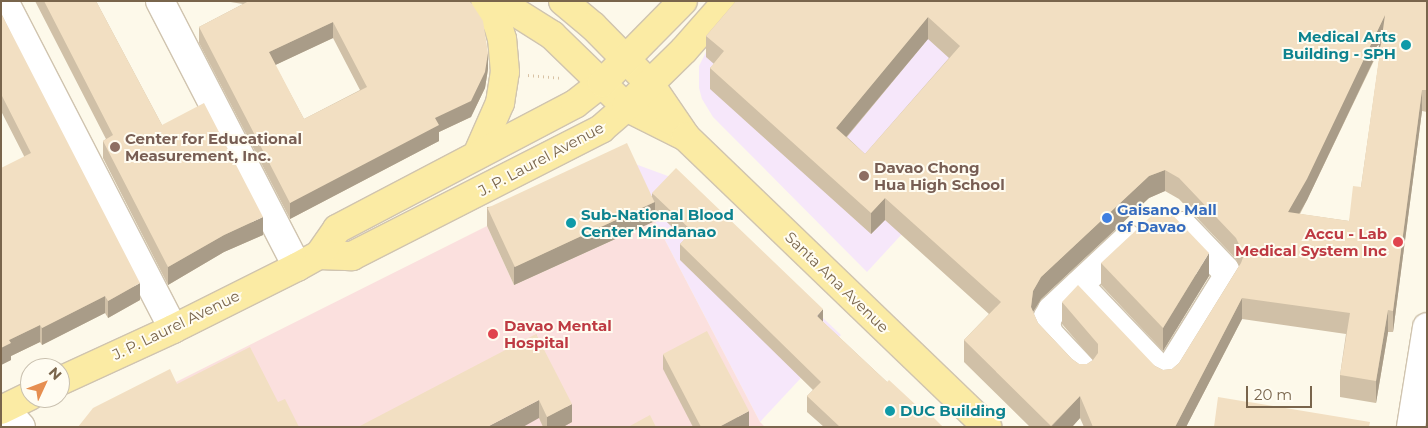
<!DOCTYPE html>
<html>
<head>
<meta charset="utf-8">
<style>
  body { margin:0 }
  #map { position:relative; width:1428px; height:428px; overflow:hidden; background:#fdf9ea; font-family:Montserrat,sans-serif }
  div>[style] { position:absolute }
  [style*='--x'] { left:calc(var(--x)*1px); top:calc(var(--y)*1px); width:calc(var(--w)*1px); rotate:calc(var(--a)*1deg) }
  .education>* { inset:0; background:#f6e7fa }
  .medical>* { inset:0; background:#fbe0de }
  .path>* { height:3px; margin-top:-1.5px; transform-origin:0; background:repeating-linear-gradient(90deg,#d8c2a4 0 1px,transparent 0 5px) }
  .roads { filter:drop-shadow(1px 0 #d0c4af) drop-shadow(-1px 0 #d0c4af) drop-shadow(0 1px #d0c4af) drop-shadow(0 -1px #d0c4af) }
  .minor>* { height:28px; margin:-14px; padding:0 14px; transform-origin:14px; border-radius:14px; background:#fff }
  .major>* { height:28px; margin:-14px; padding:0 14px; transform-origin:14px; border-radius:14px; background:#fbeba4 }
  .wall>* { inset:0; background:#d0c0a7 }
  .shaded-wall>* { inset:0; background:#a99c88 }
  .building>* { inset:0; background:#f2dfc2; transform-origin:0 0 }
  .dots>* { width:14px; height:14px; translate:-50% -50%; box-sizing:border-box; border:2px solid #fffcf1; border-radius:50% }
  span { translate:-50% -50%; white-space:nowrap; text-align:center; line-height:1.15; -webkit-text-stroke:4px #fffcf1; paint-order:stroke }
  .culture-label { font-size:15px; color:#0d838f; font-weight:700 }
  .right { translate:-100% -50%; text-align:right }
  .left { translate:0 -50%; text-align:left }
  .education-label { font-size:15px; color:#785e54; font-weight:700 }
  .street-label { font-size:15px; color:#79654c }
  .shop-label { font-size:15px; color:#366cbe; font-weight:700 }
  .health-label { font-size:15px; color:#be3a42; font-weight:700 }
  .frame { position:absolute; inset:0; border:2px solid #79654c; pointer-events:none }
  .north { position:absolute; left:20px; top:358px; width:50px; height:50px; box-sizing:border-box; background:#fffcf1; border:1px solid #c9c0af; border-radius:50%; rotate:47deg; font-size:14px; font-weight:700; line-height:20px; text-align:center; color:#79654c }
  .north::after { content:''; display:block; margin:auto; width:18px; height:22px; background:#e68e50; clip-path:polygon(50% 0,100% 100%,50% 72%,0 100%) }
  .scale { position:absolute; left:1246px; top:386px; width:66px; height:22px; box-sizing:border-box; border:2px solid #79654c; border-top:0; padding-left:6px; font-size:15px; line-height:18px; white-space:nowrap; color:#79654c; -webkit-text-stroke:4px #fffcf1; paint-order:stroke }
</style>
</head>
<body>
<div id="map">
  <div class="education">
    <div style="clip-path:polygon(948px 1px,1042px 82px,867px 272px,713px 117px,702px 99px,699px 88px,699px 66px,707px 50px)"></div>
    <div style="clip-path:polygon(627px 161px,676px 179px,841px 335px,760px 422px,655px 221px)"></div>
  </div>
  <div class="medical">
    <div style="clip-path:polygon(655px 221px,760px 422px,765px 427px,196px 427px,174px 383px,487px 226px,514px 285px)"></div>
  </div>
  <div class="path">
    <div style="--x:528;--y:75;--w:33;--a:5"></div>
  </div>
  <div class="roads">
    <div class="minor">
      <div style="--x:4;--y:1;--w:369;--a:62.7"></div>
      <div style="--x:160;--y:1;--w:299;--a:62.7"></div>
      <div style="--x:1079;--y:285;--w:126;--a:46.3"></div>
      <div style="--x:1166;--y:376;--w:118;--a:-58.2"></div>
      <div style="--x:1228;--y:276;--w:7;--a:-117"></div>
      <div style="--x:1225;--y:270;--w:61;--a:-133.7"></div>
      <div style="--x:1083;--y:370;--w:50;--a:-133.4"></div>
      <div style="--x:1049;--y:334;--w:10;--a:-107"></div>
      <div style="--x:1046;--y:324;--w:7;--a:-74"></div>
      <div style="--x:1048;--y:317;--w:8;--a:-60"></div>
      <div style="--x:1052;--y:310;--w:104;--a:-43.1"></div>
      <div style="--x:4;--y:408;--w:25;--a:48"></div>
      <div style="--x:1411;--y:427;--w:101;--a:-80.9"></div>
    </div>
    <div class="major">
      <div style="--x:498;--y:1;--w:64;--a:32.2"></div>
      <div style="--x:552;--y:35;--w:103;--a:44.2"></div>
      <div style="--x:626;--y:107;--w:67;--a:26.6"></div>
      <div style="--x:563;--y:1;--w:39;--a:40"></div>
      <div style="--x:593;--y:26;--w:81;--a:45.5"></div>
      <div style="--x:650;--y:84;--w:64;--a:55.8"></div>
      <div style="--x:686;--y:137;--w:418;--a:43.9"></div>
      <div style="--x:478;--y:153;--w:55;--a:-66.3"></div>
      <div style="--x:500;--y:103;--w:31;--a:-81"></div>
      <div style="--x:505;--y:72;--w:33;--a:-95"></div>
      <div style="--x:502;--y:39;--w:15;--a:-106"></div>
      <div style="--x:498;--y:25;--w:27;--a:-118"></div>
      <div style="--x:319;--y:255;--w:33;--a:2"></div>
      <div style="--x:352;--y:256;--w:280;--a:-27"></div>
      <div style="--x:601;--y:129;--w:33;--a:-41"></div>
      <div style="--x:626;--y:107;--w:81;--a:-44.5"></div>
      <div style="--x:684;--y:50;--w:65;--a:-48.7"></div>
      <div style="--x:60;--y:381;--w:124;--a:-24.7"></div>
      <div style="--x:173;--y:329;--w:139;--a:-26.6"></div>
      <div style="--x:297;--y:267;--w:25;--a:-29"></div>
      <div style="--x:319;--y:255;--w:32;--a:-55"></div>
      <div style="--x:337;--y:229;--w:269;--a:-27.7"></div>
      <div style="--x:575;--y:104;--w:34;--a:-38"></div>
      <div style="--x:602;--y:83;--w:115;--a:-45.4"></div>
      <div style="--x:1;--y:410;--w:32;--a:-26"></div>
    </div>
  </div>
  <div class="wall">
    <div style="clip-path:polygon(35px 1px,96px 1px,162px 125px,263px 235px,224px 252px,168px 285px,103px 158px,103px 141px,106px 139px)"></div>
    <div style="clip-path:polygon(evenodd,224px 1px,469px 1px,488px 69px,485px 88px,471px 117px,439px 132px,439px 141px,290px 219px,199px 43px,199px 27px,243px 4px,224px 1px,333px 38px,360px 90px,304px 119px,275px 65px,333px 38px)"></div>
    <div style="clip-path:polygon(evenodd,736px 1px,1427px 1px,1427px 112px,1422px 111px,1393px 332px,1388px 332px,1376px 403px,1340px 397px,1340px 375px,1346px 334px,1242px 319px,1186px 427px,1084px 427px,1080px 418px,1072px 427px,1030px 427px,964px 362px,964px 340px,989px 314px,885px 220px,871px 234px,710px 89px,710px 68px,714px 64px,706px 57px,706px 36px,736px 1px,928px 39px,949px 58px,865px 154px,847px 137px,928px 39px,736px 1px,1381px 46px,1361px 187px,1349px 221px,1300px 214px,1307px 200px,1381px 46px,736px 1px,1165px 191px,1179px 199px,1236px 259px,1239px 266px,1179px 363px,1172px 369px,1163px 370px,1155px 366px,1062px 302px,1062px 324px,1093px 360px,1087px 364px,1079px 364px,1072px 359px,1038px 323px,1033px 312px,1041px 299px,1149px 198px,1165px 191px)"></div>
    <div style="clip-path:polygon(1px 13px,140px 300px,108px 318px,105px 313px,42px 345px,40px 342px,11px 356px,11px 360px,1px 365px,24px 156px,1px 111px)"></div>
    <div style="clip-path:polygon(652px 193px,823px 322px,887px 382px,930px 418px,943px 427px,824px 427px,807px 412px,807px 396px,813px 390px,680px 260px,680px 244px,685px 239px,655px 211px,655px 221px,514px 285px,487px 226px,487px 207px,652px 196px)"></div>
    <div style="clip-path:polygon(1101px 263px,1209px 276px,1163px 351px,1101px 285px)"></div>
    <div style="clip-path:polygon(536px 334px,572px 422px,563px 427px,543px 427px,539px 418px)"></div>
    <div style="clip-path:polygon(663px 354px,749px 426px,693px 427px,663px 369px)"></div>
  </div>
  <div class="shaded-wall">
    <div style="clip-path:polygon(1385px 15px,1385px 36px,1307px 200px,1288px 233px,1288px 212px)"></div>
    <div style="clip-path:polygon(928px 17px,928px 39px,836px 149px,836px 128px)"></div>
    <div style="clip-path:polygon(333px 22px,333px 38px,269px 68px,269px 52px)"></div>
    <div style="clip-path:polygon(488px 53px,488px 69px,485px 88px,471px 117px,439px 132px,439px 141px,290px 219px,290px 203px)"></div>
    <div style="clip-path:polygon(1422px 90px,1422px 111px,1393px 332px,1393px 311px)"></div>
    <div style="clip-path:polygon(1165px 170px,1165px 191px,1149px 198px,1041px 299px,1033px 312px,1031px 307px,1033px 291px,1041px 277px,1149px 176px)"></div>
    <div style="clip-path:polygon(885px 198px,885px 220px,871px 234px,871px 213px)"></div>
    <div style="clip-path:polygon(655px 202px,655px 221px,514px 285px,514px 267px)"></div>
    <div style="clip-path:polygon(263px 217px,263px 235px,224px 252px,168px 285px,168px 267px,224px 235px)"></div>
    <div style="clip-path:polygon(1209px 253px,1209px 276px,1163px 351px,1163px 328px)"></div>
    <div style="clip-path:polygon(140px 283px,140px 300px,108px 318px,108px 301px)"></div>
    <div style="clip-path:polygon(105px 296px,105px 313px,42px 345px,42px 328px)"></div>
    <div style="clip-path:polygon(1242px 298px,1242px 319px,1186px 427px,1175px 427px)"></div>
    <div style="clip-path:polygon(823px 309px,823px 325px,817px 316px)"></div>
    <div style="clip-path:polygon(1388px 310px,1388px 332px,1376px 403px,1376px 381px)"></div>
    <div style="clip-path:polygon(40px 325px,40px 342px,11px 356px,11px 360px,1px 365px,1px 348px,9px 340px)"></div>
    <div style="clip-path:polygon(1080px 396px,1080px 418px,1072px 427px,1051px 427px)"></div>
    <div style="clip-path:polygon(539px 400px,539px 418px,523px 427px,487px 427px)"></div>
    <div style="clip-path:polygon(572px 404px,572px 422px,563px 427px,547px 427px,547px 417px)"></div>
    <div style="clip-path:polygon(749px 411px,749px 426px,719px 427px)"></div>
  </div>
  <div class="building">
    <div style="clip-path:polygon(44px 1px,96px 1px,162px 125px,204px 103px,263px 217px,224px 235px,168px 267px,103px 141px,113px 135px)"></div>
    <div style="clip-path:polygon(evenodd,249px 1px,469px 1px,472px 4px,483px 21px,488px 53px,485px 72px,471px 101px,435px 118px,439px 125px,290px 203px,199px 27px,249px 1px,333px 22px,367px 87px,304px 119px,269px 52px,333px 22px)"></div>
    <div style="clip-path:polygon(evenodd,736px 1px,1427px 1px,1427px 90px,1422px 90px,1393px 311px,1388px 310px,1376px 381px,1340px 375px,1350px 313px,1242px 298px,1175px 427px,1093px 427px,1080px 396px,1051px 426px,964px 340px,1001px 302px,885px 198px,871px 213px,710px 68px,724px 51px,706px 36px,736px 1px,1385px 15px,1361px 187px,1353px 186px,1349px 221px,1288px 212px,1307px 179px,1385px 15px,736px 1px,928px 17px,960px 46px,865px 154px,836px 128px,928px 17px,736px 1px,1165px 170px,1179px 178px,1236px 238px,1244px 255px,1241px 263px,1179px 363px,1172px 369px,1163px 370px,1155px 366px,1078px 285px,1062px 302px,1098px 344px,1098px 353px,1093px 360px,1087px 364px,1079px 364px,1072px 359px,1038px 323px,1031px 307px,1033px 291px,1041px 277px,1149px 176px,1165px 170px)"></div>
    <div style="clip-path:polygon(1px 13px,140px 283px,108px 301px,105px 296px,42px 328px,40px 325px,9px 340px,11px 343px,1px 348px,1px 168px,31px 153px,1px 94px)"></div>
    <div style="left:627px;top:143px;width:65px;height:154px;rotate:65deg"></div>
    <div style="clip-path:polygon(676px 168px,823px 309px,817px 316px,887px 382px,889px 380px,930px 418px,932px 416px,943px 427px,840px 427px,807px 396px,821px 382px,680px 244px,692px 231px,652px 193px)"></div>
    <div style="clip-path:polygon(1163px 205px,1209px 253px,1163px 328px,1101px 263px)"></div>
    <div style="clip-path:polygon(707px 331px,749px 411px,719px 427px,701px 427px,663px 354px)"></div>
    <div style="clip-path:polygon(536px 334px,572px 404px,547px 417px,539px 400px,487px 427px,358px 427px)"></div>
    <div style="clip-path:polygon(250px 347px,278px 402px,285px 399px,299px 427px,78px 427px,93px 408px,170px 369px,177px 384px)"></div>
    <div style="clip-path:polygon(1218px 397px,1370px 422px,1369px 427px,1214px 427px)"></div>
    <div style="clip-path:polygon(650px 415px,656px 427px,628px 427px)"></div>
  </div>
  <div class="dots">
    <div style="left:1406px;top:45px;background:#0f9aa8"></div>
    <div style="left:115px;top:147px;background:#8d6e63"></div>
    <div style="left:864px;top:176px;background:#8d6e63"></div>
    <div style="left:1107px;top:218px;background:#3f7fe0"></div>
    <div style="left:571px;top:223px;background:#0f9aa8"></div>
    <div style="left:1398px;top:242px;background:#e0444e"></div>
    <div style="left:493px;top:334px;background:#e0444e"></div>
    <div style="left:890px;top:411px;background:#0f9aa8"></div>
  </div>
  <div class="culture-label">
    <span class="right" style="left:1396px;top:45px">Medical Arts<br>Building - SPH</span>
    <span class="left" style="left:581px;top:223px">Sub-National Blood<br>Center Mindanao</span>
    <span class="left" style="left:900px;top:411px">DUC Building</span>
  </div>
  <div class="education-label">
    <span class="left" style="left:125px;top:147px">Center for Educational<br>Measurement, Inc.</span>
    <span class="left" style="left:874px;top:176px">Davao Chong<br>Hua High School</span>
  </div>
  <div class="street-label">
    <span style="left:541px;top:159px;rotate:-28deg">J. P. Laurel Avenue</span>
    <span style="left:837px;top:282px;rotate:44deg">Santa Ana Avenue</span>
    <span style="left:176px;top:325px;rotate:-26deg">J. P. Laurel Avenue</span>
  </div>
  <div class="shop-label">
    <span class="left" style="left:1117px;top:218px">Gaisano Mall<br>of Davao</span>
  </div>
  <div class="health-label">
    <span class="right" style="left:1387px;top:242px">Accu - Lab<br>Medical System Inc</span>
    <span class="left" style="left:504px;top:334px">Davao Mental<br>Hospital</span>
  </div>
  <div class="frame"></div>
  <div class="north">N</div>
  <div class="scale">20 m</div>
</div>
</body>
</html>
